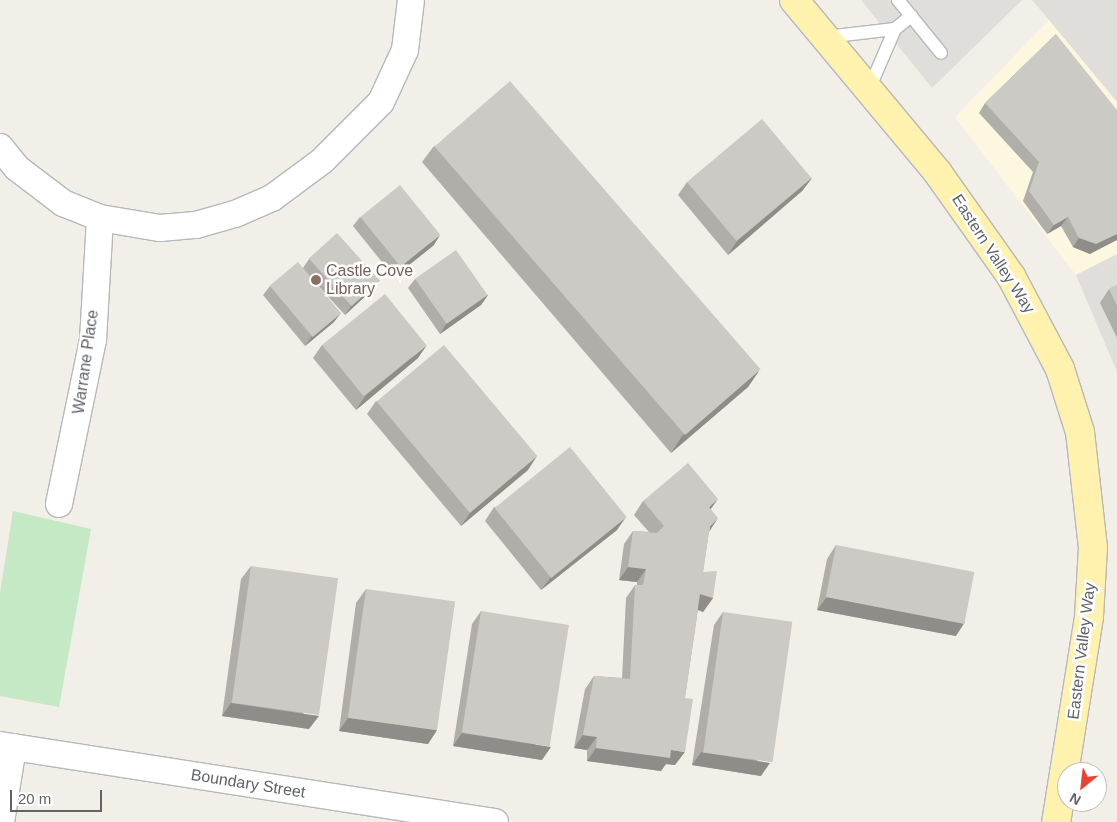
<!DOCTYPE html>
<html>
<head>
<meta charset="utf-8">
<style>
  body { margin:0 }
  #map { position:relative; width:1117px; height:822px; overflow:hidden; background:#f1efe8; font-family:Arial,sans-serif }
  div>[style] { position:absolute }
  [style*='--x'] { left:calc(var(--x)*1px); top:calc(var(--y)*1px); width:calc(var(--w)*1px); rotate:calc(var(--a)*1deg) }
  .commercial>* { inset:0; background:#fef7e0 }
  .industrial>* { inset:0; background:#e0deda }
  .green>* { inset:0; background:#c5e8c5 }
  .roads { filter:drop-shadow(1px 0 #b5b8bc) drop-shadow(-1px 0 #b5b8bc) drop-shadow(0 1px #b5b8bc) drop-shadow(0 -1px #b5b8bc) }
  .service>* { height:12px; margin:-6px; padding:0 6px; transform-origin:6px; border-radius:6px; background:#fff }
  .minor>* { height:26px; margin:-13px; padding:0 13px; transform-origin:13px; border-radius:13px; background:#fff }
  .primary>* { height:28px; margin:-14px; padding:0 14px; transform-origin:14px; border-radius:14px; background:#fff2af }
  .wall>* { inset:0; background:#afaea9 }
  .shaded-wall>* { inset:0; background:#8f8d8a }
  .building>* { inset:0; background:#cccac5; transform-origin:0 0 }
  .dots>* { width:14px; height:14px; translate:-50% -50%; box-sizing:border-box; border:2px solid #fff; border-radius:50% }
  span { translate:-50% -50%; white-space:nowrap; text-align:center; line-height:1.15; -webkit-text-stroke:5px #fff; paint-order:stroke }
  .street-label { font-size:16px; color:#5f6368 }
  .education-label { font-size:16px; color:#785e54 }
  .left { translate:0 -50%; text-align:left }
  .north { position:absolute; left:1057px; top:762px; width:50px; height:50px; box-sizing:border-box; background:#fff; border:1px solid #bfc1c3; border-radius:50%; rotate:209deg; font-size:14px; font-weight:700; line-height:20px; text-align:center; color:#5f6368 }
  .north::after { content:''; display:block; margin:auto; width:18px; height:22px; background:#ea4335; clip-path:polygon(50% 0,100% 100%,50% 72%,0 100%) }
  .scale { position:absolute; left:10px; top:790px; width:92px; height:22px; box-sizing:border-box; border:2px solid #5f6368; border-top:0; padding-left:6px; font-size:15px; line-height:18px; white-space:nowrap; color:#5f6368; -webkit-text-stroke:4px #fff; paint-order:stroke }
</style>
</head>
<body>
<div id="map">
  <div class="commercial">
    <div style="clip-path:polygon(1049px 20px,1117px 102px,1117px 254px,1076px 275px,955px 117px)"></div>
  </div>
  <div class="industrial">
    <div style="clip-path:polygon(861px 0,1022px 0,932px 88px)"></div>
    <div style="clip-path:polygon(1032px 0,1117px 0,1117px 102px,1049px 20px)"></div>
    <div style="clip-path:polygon(1117px 254px,1117px 372px,1076px 275px)"></div>
  </div>
  <div class="green">
    <div style="clip-path:polygon(13px 511px,91px 529px,59px 707px,0 696px,0 593px)"></div>
  </div>
  <div class="roads">
    <div class="service">
      <div style="--x:898;--y:0;--w:68;--a:50.9"></div>
      <div style="--x:826;--y:37;--w:69;--a:-6.6"></div>
      <div style="--x:869;--y:89;--w:65;--a:-66.6"></div>
      <div style="--x:895;--y:29;--w:21;--a:-39"></div>
    </div>
    <div class="minor">
      <div style="--x:0;--y:147;--w:27;--a:51"></div>
      <div style="--x:17;--y:168;--w:58;--a:37.3"></div>
      <div style="--x:63;--y:203;--w:40;--a:22"></div>
      <div style="--x:100;--y:218;--w:61;--a:9.5"></div>
      <div style="--x:160;--y:228;--w:36;--a:-5"></div>
      <div style="--x:196;--y:225;--w:41;--a:-15.8"></div>
      <div style="--x:235;--y:214;--w:40;--a:-23.4"></div>
      <div style="--x:272;--y:198;--w:62;--a:-36.5"></div>
      <div style="--x:322;--y:161;--w:83;--a:-45"></div>
      <div style="--x:381;--y:102;--w:57;--a:-65.2"></div>
      <div style="--x:405;--y:50;--w:50;--a:-83.2"></div>
      <div style="--x:59;--y:504;--w:167;--a:-78.3"></div>
      <div style="--x:93;--y:340;--w:122;--a:-86.7"></div>
      <div style="--x:0;--y:745;--w:501;--a:8.84"></div>
      <div style="--x:1;--y:822;--w:76;--a:-80.9"></div>
    </div>
    <div class="primary">
      <div style="--x:794;--y:0;--w:225;--a:50.2"></div>
      <div style="--x:938;--y:173;--w:126;--a:54.7"></div>
      <div style="--x:1011;--y:276;--w:105;--a:62.2"></div>
      <div style="--x:1060;--y:369;--w:66;--a:72.4"></div>
      <div style="--x:1080;--y:432;--w:116;--a:83.6"></div>
      <div style="--x:1093;--y:547;--w:70;--a:93.3"></div>
      <div style="--x:1089;--y:617;--w:208;--a:99.1"></div>
    </div>
  </div>
  <div class="wall">
    <div style="clip-path:polygon(1056px 34px,1090px 254px,1073px 247px,1061px 226px,1047px 234px,1023px 201px,1033px 172px,979px 113px,985px 103px)"></div>
    <div style="clip-path:polygon(434px 146px,759px 371px,748px 387px,671px 453px,422px 162px)"></div>
    <div style="clip-path:polygon(812px 178px,802px 191px,728px 255px,678px 195px,687px 182px)"></div>
    <div style="clip-path:polygon(360px 217px,434px 245px,394px 277px,353px 226px)"></div>
    <div style="clip-path:polygon(309px 259px,373px 289px,345px 315px,312px 279px,334px 322px,305px 346px,263px 295px,270px 286px,303px 268px)"></div>
    <div style="clip-path:polygon(415px 279px,488px 295px,481px 305px,440px 334px,408px 288px)"></div>
    <div style="clip-path:polygon(1117px 285px,1117px 338px,1100px 303px,1109px 289px)"></div>
    <div style="clip-path:polygon(322px 345px,418px 358px,356px 410px,313px 358px)"></div>
    <div style="clip-path:polygon(376px 401px,528px 470px,461px 526px,367px 414px)"></div>
    <div style="clip-path:polygon(643px 501px,710px 509px,709px 531px,703px 572px,713px 598px,703px 612px,698px 609px,675px 765px,666px 764px,661px 771px,587px 761px,587px 750px,574px 748px,585px 689px,594px 676px,622px 678px,626px 598px,635px 585px,637px 585px,637px 582px,619px 580px,624px 544px,633px 531px,649px 532px,634px 515px)"></div>
    <div style="clip-path:polygon(494px 507px,617px 530px,541px 590px,485px 521px)"></div>
    <div style="clip-path:polygon(836px 545px,956px 636px,817px 610px,827px 559px)"></div>
    <div style="clip-path:polygon(251px 566px,309px 729px,222px 716px,241px 579px)"></div>
    <div style="clip-path:polygon(366px 589px,437px 730px,428px 744px,339px 731px,356px 603px)"></div>
    <div style="clip-path:polygon(481px 611px,542px 760px,453px 746px,472px 624px)"></div>
    <div style="clip-path:polygon(723px 612px,761px 776px,692px 765px,714px 625px)"></div>
  </div>
  <div class="shaded-wall">
    <div style="clip-path:polygon(812px 178px,802px 191px,728px 255px,737px 241px)"></div>
    <div style="clip-path:polygon(1068px 217px,1061px 226px,1047px 234px,1054px 225px)"></div>
    <div style="clip-path:polygon(1117px 234px,1117px 240px,1090px 254px,1073px 247px,1079px 238px)"></div>
    <div style="clip-path:polygon(440px 235px,434px 245px,394px 277px,400px 267px)"></div>
    <div style="clip-path:polygon(380px 280px,373px 289px,345px 315px,351px 306px)"></div>
    <div style="clip-path:polygon(488px 295px,481px 305px,440px 334px,446px 324px)"></div>
    <div style="clip-path:polygon(341px 313px,334px 322px,305px 346px,312px 336px)"></div>
    <div style="clip-path:polygon(427px 345px,418px 358px,356px 410px,365px 396px)"></div>
    <div style="clip-path:polygon(759px 371px,748px 387px,671px 453px,682px 436px)"></div>
    <div style="clip-path:polygon(537px 456px,528px 470px,461px 526px,470px 513px)"></div>
    <div style="clip-path:polygon(718px 499px,708px 513px,709px 507px)"></div>
    <div style="clip-path:polygon(626px 517px,617px 530px,541px 590px,551px 577px)"></div>
    <div style="clip-path:polygon(718px 518px,709px 532px,710px 526px)"></div>
    <div style="clip-path:polygon(628px 567px,646px 569px,637px 582px,619px 580px)"></div>
    <div style="clip-path:polygon(700px 594px,713px 598px,703px 612px,690px 607px)"></div>
    <div style="clip-path:polygon(827px 597px,965px 622px,956px 636px,817px 610px)"></div>
    <div style="clip-path:polygon(231px 703px,319px 716px,309px 729px,222px 716px)"></div>
    <div style="clip-path:polygon(348px 718px,437px 730px,428px 744px,339px 731px)"></div>
    <div style="clip-path:polygon(462px 733px,551px 747px,542px 760px,453px 746px)"></div>
    <div style="clip-path:polygon(583px 735px,597px 737px,587px 750px,574px 748px)"></div>
    <div style="clip-path:polygon(596px 748px,671px 750px,685px 752px,675px 765px,666px 764px,661px 771px,587px 761px)"></div>
    <div style="clip-path:polygon(701px 752px,770px 763px,761px 776px,692px 765px)"></div>
  </div>
  <div class="building">
    <div style="clip-path:polygon(1056px 34px,1117px 110px,1117px 234px,1096px 244px,1079px 238px,1068px 217px,1054px 225px,1029px 191px,1039px 162px,985px 103px)"></div>
    <div style="left:510px;top:81px;width:382px;height:100px;rotate:49deg"></div>
    <div style="left:762px;top:119px;width:77px;height:98px;rotate:50deg"></div>
    <div style="left:400px;top:185px;width:64px;height:51px;rotate:51deg"></div>
    <div style="left:337px;top:233px;width:64px;height:38px;rotate:48deg"></div>
    <div style="left:456px;top:250px;width:55px;height:50px;rotate:55deg"></div>
    <div style="left:298px;top:262px;width:67px;height:37px;rotate:50deg"></div>
    <div style="clip-path:polygon(1117px 285px,1117px 306px,1109px 289px)"></div>
    <div style="left:385px;top:294px;width:66px;height:81px;rotate:51deg"></div>
    <div style="left:444px;top:345px;width:145px;height:88px;rotate:50deg"></div>
    <div style="left:570px;top:447px;width:90px;height:97px;rotate:51deg"></div>
    <div style="clip-path:polygon(688px 463px,718px 499px,709px 507px,718px 518px,710px 526px,703px 572px,717px 571px,713px 598px,700px 594px,685px 698px,693px 699px,685px 752px,671px 750px,670px 758px,596px 748px,597px 737px,583px 735px,594px 676px,630px 679px,635px 585px,643px 585px,646px 569px,628px 567px,633px 531px,657px 533px,664px 526px,643px 501px)"></div>
    <div style="left:836px;top:545px;width:141px;height:53px;rotate:11deg"></div>
    <div style="left:251px;top:566px;width:88px;height:138px;rotate:8deg"></div>
    <div style="left:366px;top:589px;width:90px;height:130px;rotate:8deg"></div>
    <div style="left:481px;top:611px;width:89px;height:123px;rotate:9deg"></div>
    <div style="left:723px;top:612px;width:70px;height:142px;rotate:8deg"></div>
  </div>
  <div class="dots">
    <div style="left:316px;top:280px;background:#8d6e63"></div>
  </div>
  <div class="street-label">
    <span style="left:993px;top:254px;rotate:57deg">Eastern Valley Way</span>
    <span style="left:86px;top:362px;rotate:-82deg">Warrane Place</span>
    <span style="left:1082px;top:651px;rotate:-83deg">Eastern Valley Way</span>
    <span style="left:248px;top:784px;rotate:9deg">Boundary Street</span>
  </div>
  <div class="education-label">
    <span class="left" style="left:326px;top:280px">Castle Cove<br>Library</span>
  </div>
  <div class="north">N</div>
  <div class="scale">20 m</div>
</div>
</body>
</html>
